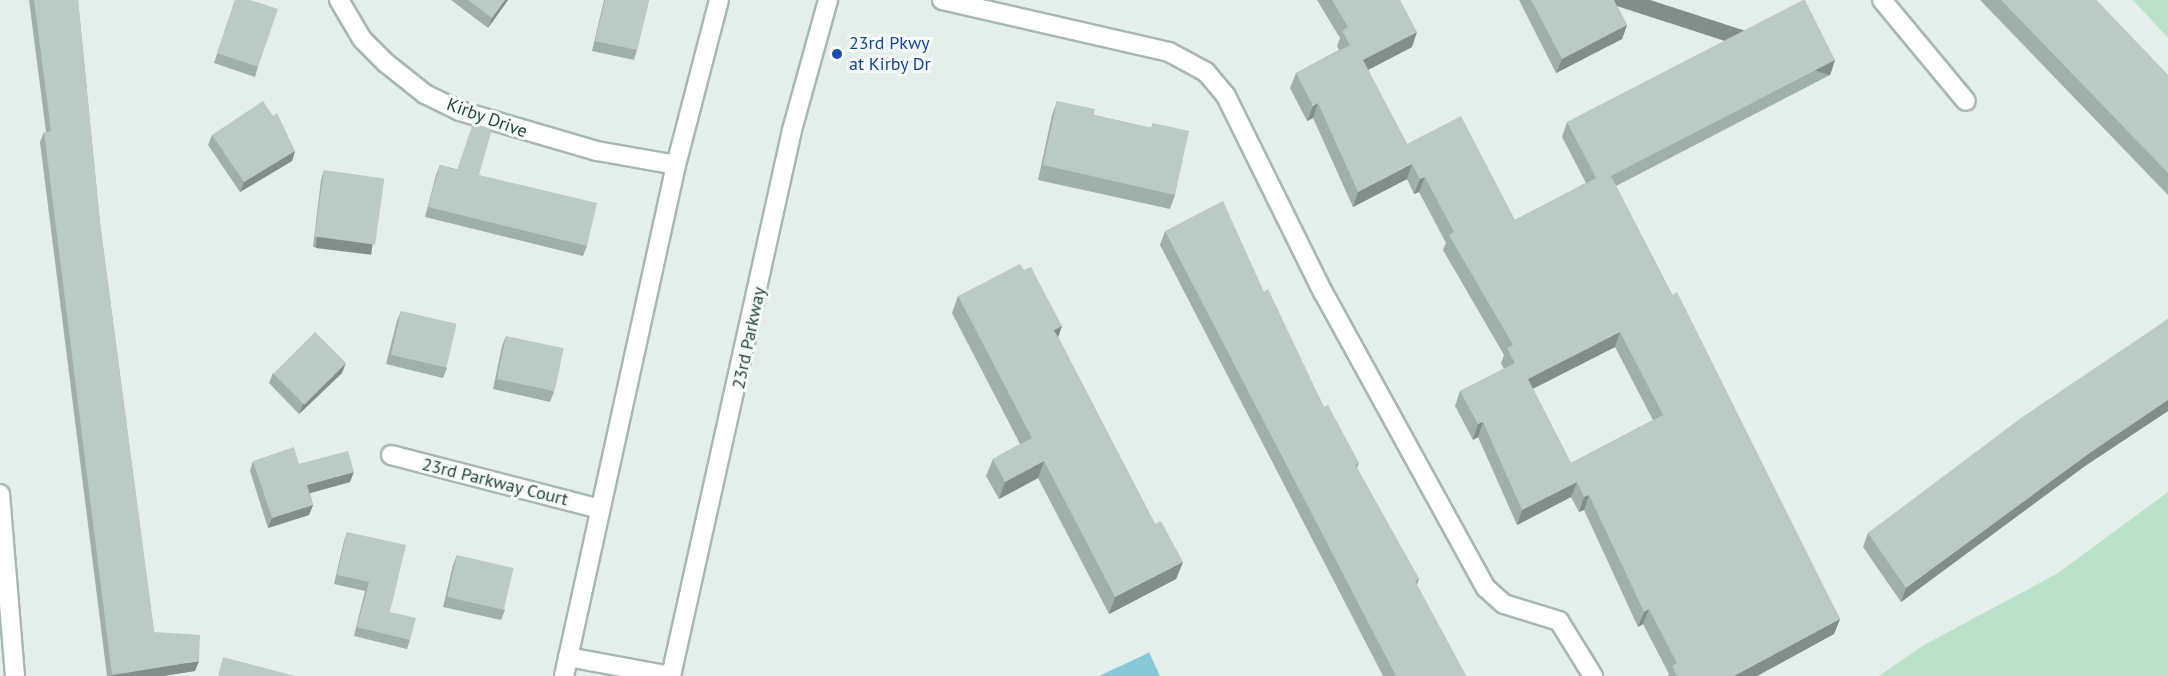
<!DOCTYPE html>
<html>
<head>
<meta charset="utf-8">
<style>
  body { margin:0 }
  #map { position:relative; width:2168px; height:676px; overflow:hidden; background:#e4efeb; font-family:"PT Sans",sans-serif }
  div>[style] { position:absolute }
  [style*='--x'] { left:calc(var(--x)*1px); top:calc(var(--y)*1px); width:calc(var(--w)*1px); rotate:calc(var(--a)*1deg) }
  .green>* { inset:0; background:#bbe2c8 }
  .water>* { inset:0; background:#87c8d9 }
  .roads { filter:drop-shadow(2px 0 #a6b8b3) drop-shadow(-2px 0 #a6b8b3) drop-shadow(0 2px #a6b8b3) drop-shadow(0 -2px #a6b8b3) }
  .minor>* { height:18px; margin:-9px; padding:0 9px; transform-origin:9px; border-radius:9px; background:#fff }
  .wall>* { inset:0; background:#9fafa9 }
  .shaded-wall>* { inset:0; background:#828e89; transform-origin:0 0 }
  .building>* { inset:0; background:#b9cbc4; transform-origin:0 0 }
  .dots>* { width:16px; height:16px; translate:-50% -50%; box-sizing:border-box; border:3px solid #f6fbf9; border-radius:50% }
  span { translate:-50% -50%; white-space:nowrap; text-align:center; line-height:1.15; -webkit-text-stroke:6px #f6fbf9; paint-order:stroke }
  .transit-label { font-size:18px; color:#164399 }
  .left { translate:0 -50%; text-align:left }
  .street-label { font-size:18px; color:#21443c }
</style>
</head>
<body>
<div id="map">
  <div class="green">
    <div style="clip-path:polygon(2133px 0,2168px 0,2168px 38px)"></div>
    <div style="clip-path:polygon(2168px 492px,2168px 676px,1879px 676px,1924px 645px,2058px 573px)"></div>
  </div>
  <div class="water">
    <div style="clip-path:polygon(1149px 652px,1160px 676px,1099px 676px,1144px 655px)"></div>
  </div>
  <div class="roads">
    <div class="minor">
      <div style="--x:339;--y:0;--w:45;--a:59.5"></div>
      <div style="--x:362;--y:39;--w:34;--a:45"></div>
      <div style="--x:386;--y:63;--w:50;--a:38.5"></div>
      <div style="--x:425;--y:94;--w:39;--a:26"></div>
      <div style="--x:460;--y:111;--w:143;--a:16.3"></div>
      <div style="--x:597;--y:151;--w:80;--a:10"></div>
      <div style="--x:942;--y:0;--w:233;--a:12.9"></div>
      <div style="--x:1169;--y:52;--w:42;--a:28.4"></div>
      <div style="--x:1206;--y:72;--w:31;--a:50"></div>
      <div style="--x:1226;--y:96;--w:219;--a:63.7"></div>
      <div style="--x:1323;--y:292;--w:338;--a:61.2"></div>
      <div style="--x:1486;--y:588;--w:24;--a:42"></div>
      <div style="--x:1504;--y:604;--w:58;--a:17.2"></div>
      <div style="--x:1559;--y:621;--w:65;--a:58.3"></div>
      <div style="--x:1882;--y:0;--w:131;--a:50.3"></div>
      <div style="--x:391;--y:455;--w:216;--a:14.5"></div>
      <div style="--x:0;--y:494;--w:183;--a:85.3"></div>
      <div style="--x:568;--y:657;--w:105;--a:10.5"></div>
      <div style="--x:564;--y:676;--w:523;--a:-77.64"></div>
      <div style="--x:676;--y:165;--w:171;--a:-75.4"></div>
      <div style="--x:671;--y:676;--w:559;--a:-77.5"></div>
      <div style="--x:792;--y:130;--w:135;--a:-74.5"></div>
    </div>
  </div>
  <div class="wall">
    <div style="clip-path:polygon(29px 0,78px 0,100px 223px,154px 632px,195px 671px,163px 676px,107px 676px,40px 142px,44px 132px,46px 132px)"></div>
    <div style="clip-path:polygon(235px 0,258px 67px,255px 77px,214px 63px)"></div>
    <div style="clip-path:polygon(451px 0,508px 0,488px 28px)"></div>
    <div style="clip-path:polygon(604px 0,649px 0,637px 50px,634px 60px,592px 51px)"></div>
    <div style="clip-path:polygon(evenodd,1317px 0,1400px 0,1412px 47px,1368px 70px,1407px 144px,1515px 220px,1586px 183px,1562px 137px,1567px 122px,1835px 60px,1830px 75px,1616px 186px,1840px 619px,1834px 634px,1757px 676px,1668px 676px,1669px 674px,1643px 624px,1638px 627px,1584px 510px,1579px 512px,1571px 497px,1517px 525px,1478px 437px,1473px 440px,1455px 406px,1460px 391px,1504px 369px,1501px 363px,1504px 355px,1443px 250px,1446px 243px,1419px 192px,1414px 194px,1407px 179px,1353px 207px,1313px 118px,1307px 121px,1290px 88px,1296px 73px,1339px 50px,1337px 46px,1340px 38px,1317px 0,1615px 347px,1653px 420px,1571px 463px,1533px 389px,1615px 347px)"></div>
    <div style="clip-path:polygon(1519px 0,1614px 0,1627px 25px,1622px 39px,1556px 73px)"></div>
    <div style="clip-path:polygon(1980px 0,2096px 0,2168px 75px,2168px 195px)"></div>
    <div style="clip-path:polygon(1057px 101px,1094px 115px,1151px 128px,1153px 123px,1175px 195px,1170px 209px,1038px 180px,1052px 115px)"></div>
    <div style="clip-path:polygon(212px 135px,295px 151px,292px 161px,240px 192px,208px 145px)"></div>
    <div style="clip-path:polygon(440px 165px,479px 175px,587px 246px,583px 256px,425px 217px,436px 175px)"></div>
    <div style="clip-path:polygon(324px 170px,369px 254px,313px 247px,321px 180px)"></div>
    <div style="clip-path:polygon(1165px 231px,1264px 292px,1324px 407px,1359px 463px,1357px 468px,1419px 579px,1417px 585px,1466px 676px,1383px 676px,1160px 245px)"></div>
    <div style="clip-path:polygon(958px 296px,1062px 326px,1058px 337px,1155px 524px,1183px 562px,1176px 579px,1109px 614px,1038px 478px,999px 499px,986px 476px,993px 459px,1020px 444px,952px 313px)"></div>
    <div style="clip-path:polygon(401px 311px,447px 368px,443px 378px,386px 364px,397px 321px)"></div>
    <div style="clip-path:polygon(2168px 319px,2168px 411px,2085px 466px,1901px 602px,1863px 547px,1868px 533px)"></div>
    <div style="clip-path:polygon(506px 336px,554px 392px,550px 402px,493px 389px,502px 346px)"></div>
    <div style="clip-path:polygon(273px 373px,342px 373px,299px 414px,269px 383px)"></div>
    <div style="clip-path:polygon(253px 461px,299px 464px,350px 482px,310px 493px,313px 505px,309px 515px,268px 528px,250px 471px)"></div>
    <div style="clip-path:polygon(347px 532px,390px 612px,410px 640px,407px 649px,354px 636px,365px 591px,334px 584px,344px 541px)"></div>
    <div style="clip-path:polygon(457px 555px,505px 610px,501px 620px,443px 607px,453px 565px)"></div>
  </div>
  <div class="shaded-wall">
    <div style="clip-path:polygon(505px 0,508px 0,488px 28px,492px 18px)"></div>
    <div style="clip-path:polygon(1627px 25px,1622px 39px,1556px 73px,1562px 59px)"></div>
    <div style="clip-path:polygon(1417px 32px,1412px 47px,1358px 75px,1363px 60px)"></div>
    <div style="left:1835px;top:60px;width:16px;height:252px;rotate:108deg"></div>
    <div style="clip-path:polygon(1318px 103px,1313px 118px,1307px 121px,1313px 106px)"></div>
    <div style="clip-path:polygon(295px 151px,292px 161px,240px 192px,244px 182px)"></div>
    <div style="clip-path:polygon(1412px 164px,1407px 179px,1353px 207px,1358px 192px)"></div>
    <div style="clip-path:polygon(1425px 177px,1419px 192px,1414px 194px,1420px 179px)"></div>
    <div style="left:317px;top:237px;width:56px;height:11px;rotate:7deg"></div>
    <div style="clip-path:polygon(1062px 326px,1056px 343px,1054px 330px)"></div>
    <div style="clip-path:polygon(1620px 332px,1615px 347px,1522px 394px,1528px 379px)"></div>
    <div style="clip-path:polygon(346px 363px,342px 373px,299px 414px,303px 404px)"></div>
    <div style="clip-path:polygon(2168px 400px,2168px 411px,2085px 466px,1901px 602px,1906px 588px,2091px 452px)"></div>
    <div style="clip-path:polygon(1483px 422px,1478px 437px,1473px 440px,1478px 424px)"></div>
    <div style="clip-path:polygon(1044px 461px,1038px 478px,999px 499px,1005px 482px)"></div>
    <div style="clip-path:polygon(354px 472px,350px 482px,303px 495px,307px 485px)"></div>
    <div style="clip-path:polygon(1577px 482px,1571px 497px,1517px 525px,1522px 510px)"></div>
    <div style="clip-path:polygon(1589px 495px,1584px 510px,1579px 512px,1584px 497px)"></div>
    <div style="clip-path:polygon(313px 505px,309px 515px,268px 528px,272px 518px)"></div>
    <div style="clip-path:polygon(1183px 562px,1176px 579px,1109px 614px,1115px 597px)"></div>
    <div style="clip-path:polygon(1649px 609px,1643px 624px,1638px 627px,1644px 612px)"></div>
    <div style="clip-path:polygon(1840px 619px,1834px 634px,1757px 676px,1734px 676px)"></div>
    <div style="clip-path:polygon(199px 661px,195px 671px,163px 676px,111px 676px,112px 675px)"></div>
  </div>
  <div class="building">
    <div style="clip-path:polygon(34px 0,78px 0,100px 223px,154px 632px,200px 635px,199px 661px,112px 675px,44px 132px,51px 131px)"></div>
    <div style="clip-path:polygon(235px 0,250px 0,278px 9px,258px 67px,217px 53px)"></div>
    <div style="clip-path:polygon(468px 0,505px 0,492px 18px)"></div>
    <div style="clip-path:polygon(605px 0,649px 0,637px 50px,595px 41px)"></div>
    <div style="clip-path:polygon(evenodd,1332px 0,1400px 0,1417px 32px,1363px 60px,1407px 144px,1461px 116px,1515px 220px,1596px 178px,1567px 122px,1803px 0,1805px 0,1835px 60px,1611px 176px,1672px 295px,1677px 292px,1840px 619px,1734px 676px,1677px 676px,1672px 666px,1677px 663px,1649px 609px,1644px 612px,1589px 495px,1584px 497px,1577px 482px,1522px 510px,1483px 422px,1478px 424px,1460px 391px,1515px 363px,1507px 348px,1513px 345px,1449px 235px,1454px 232px,1425px 177px,1420px 179px,1412px 164px,1358px 192px,1318px 103px,1313px 106px,1296px 73px,1350px 45px,1342px 31px,1348px 27px,1332px 0,1620px 332px,1663px 415px,1571px 463px,1528px 379px,1620px 332px)"></div>
    <div style="clip-path:polygon(1531px 0,1614px 0,1627px 25px,1562px 59px)"></div>
    <div style="clip-path:polygon(2001px 0,2096px 0,2168px 75px,2168px 173px)"></div>
    <div style="clip-path:polygon(263px 101px,273px 116px,277px 113px,295px 151px,244px 182px,212px 135px)"></div>
    <div style="clip-path:polygon(1057px 101px,1095px 109px,1094px 115px,1152px 128px,1153px 123px,1189px 131px,1175px 195px,1043px 165px)"></div>
    <div style="clip-path:polygon(473px 123px,492px 129px,479px 175px,597px 203px,587px 246px,428px 207px,440px 165px,457px 170px)"></div>
    <div style="left:324px;top:170px;width:61px;height:67px;rotate:8deg"></div>
    <div style="clip-path:polygon(1223px 201px,1264px 292px,1268px 289px,1324px 407px,1328px 405px,1359px 463px,1355px 465px,1419px 579px,1415px 581px,1466px 676px,1396px 676px,1165px 231px)"></div>
    <div style="clip-path:polygon(1020px 264px,1024px 270px,1031px 267px,1062px 326px,1054px 330px,1155px 524px,1161px 521px,1183px 562px,1115px 597px,1044px 461px,1005px 482px,993px 459px,1032px 438px,958px 296px)"></div>
    <div style="left:401px;top:311px;width:57px;height:45px;rotate:13deg"></div>
    <div style="clip-path:polygon(2168px 319px,2168px 400px,2091px 452px,1906px 588px,1868px 533px,2021px 418px)"></div>
    <div style="left:315px;top:332px;width:44px;height:59px;rotate:45deg"></div>
    <div style="left:506px;top:336px;width:59px;height:44px;rotate:12deg"></div>
    <div style="clip-path:polygon(294px 447px,299px 464px,348px 451px,354px 472px,307px 485px,313px 505px,272px 518px,253px 461px)"></div>
    <div style="clip-path:polygon(347px 532px,406px 545px,390px 612px,416px 618px,410px 640px,357px 627px,369px 582px,337px 575px)"></div>
    <div style="left:457px;top:555px;width:58px;height:43px;rotate:13deg"></div>
    <div style="clip-path:polygon(223px 657px,295px 676px,218px 676px)"></div>
  </div>
  <div class="dots">
    <div style="left:837px;top:54px;background:#1a4fb4"></div>
  </div>
  <div class="transit-label">
    <span class="left" style="left:849px;top:54px">23rd Pkwy<br>at Kirby Dr</span>
  </div>
  <div class="street-label">
    <span style="left:487px;top:118px;rotate:20deg">Kirby Drive</span>
    <span style="left:749px;top:338px;rotate:-78deg">23rd Parkway</span>
    <span style="left:495px;top:482px;rotate:14deg">23rd Parkway Court</span>
  </div>
</div>
</body>
</html>
